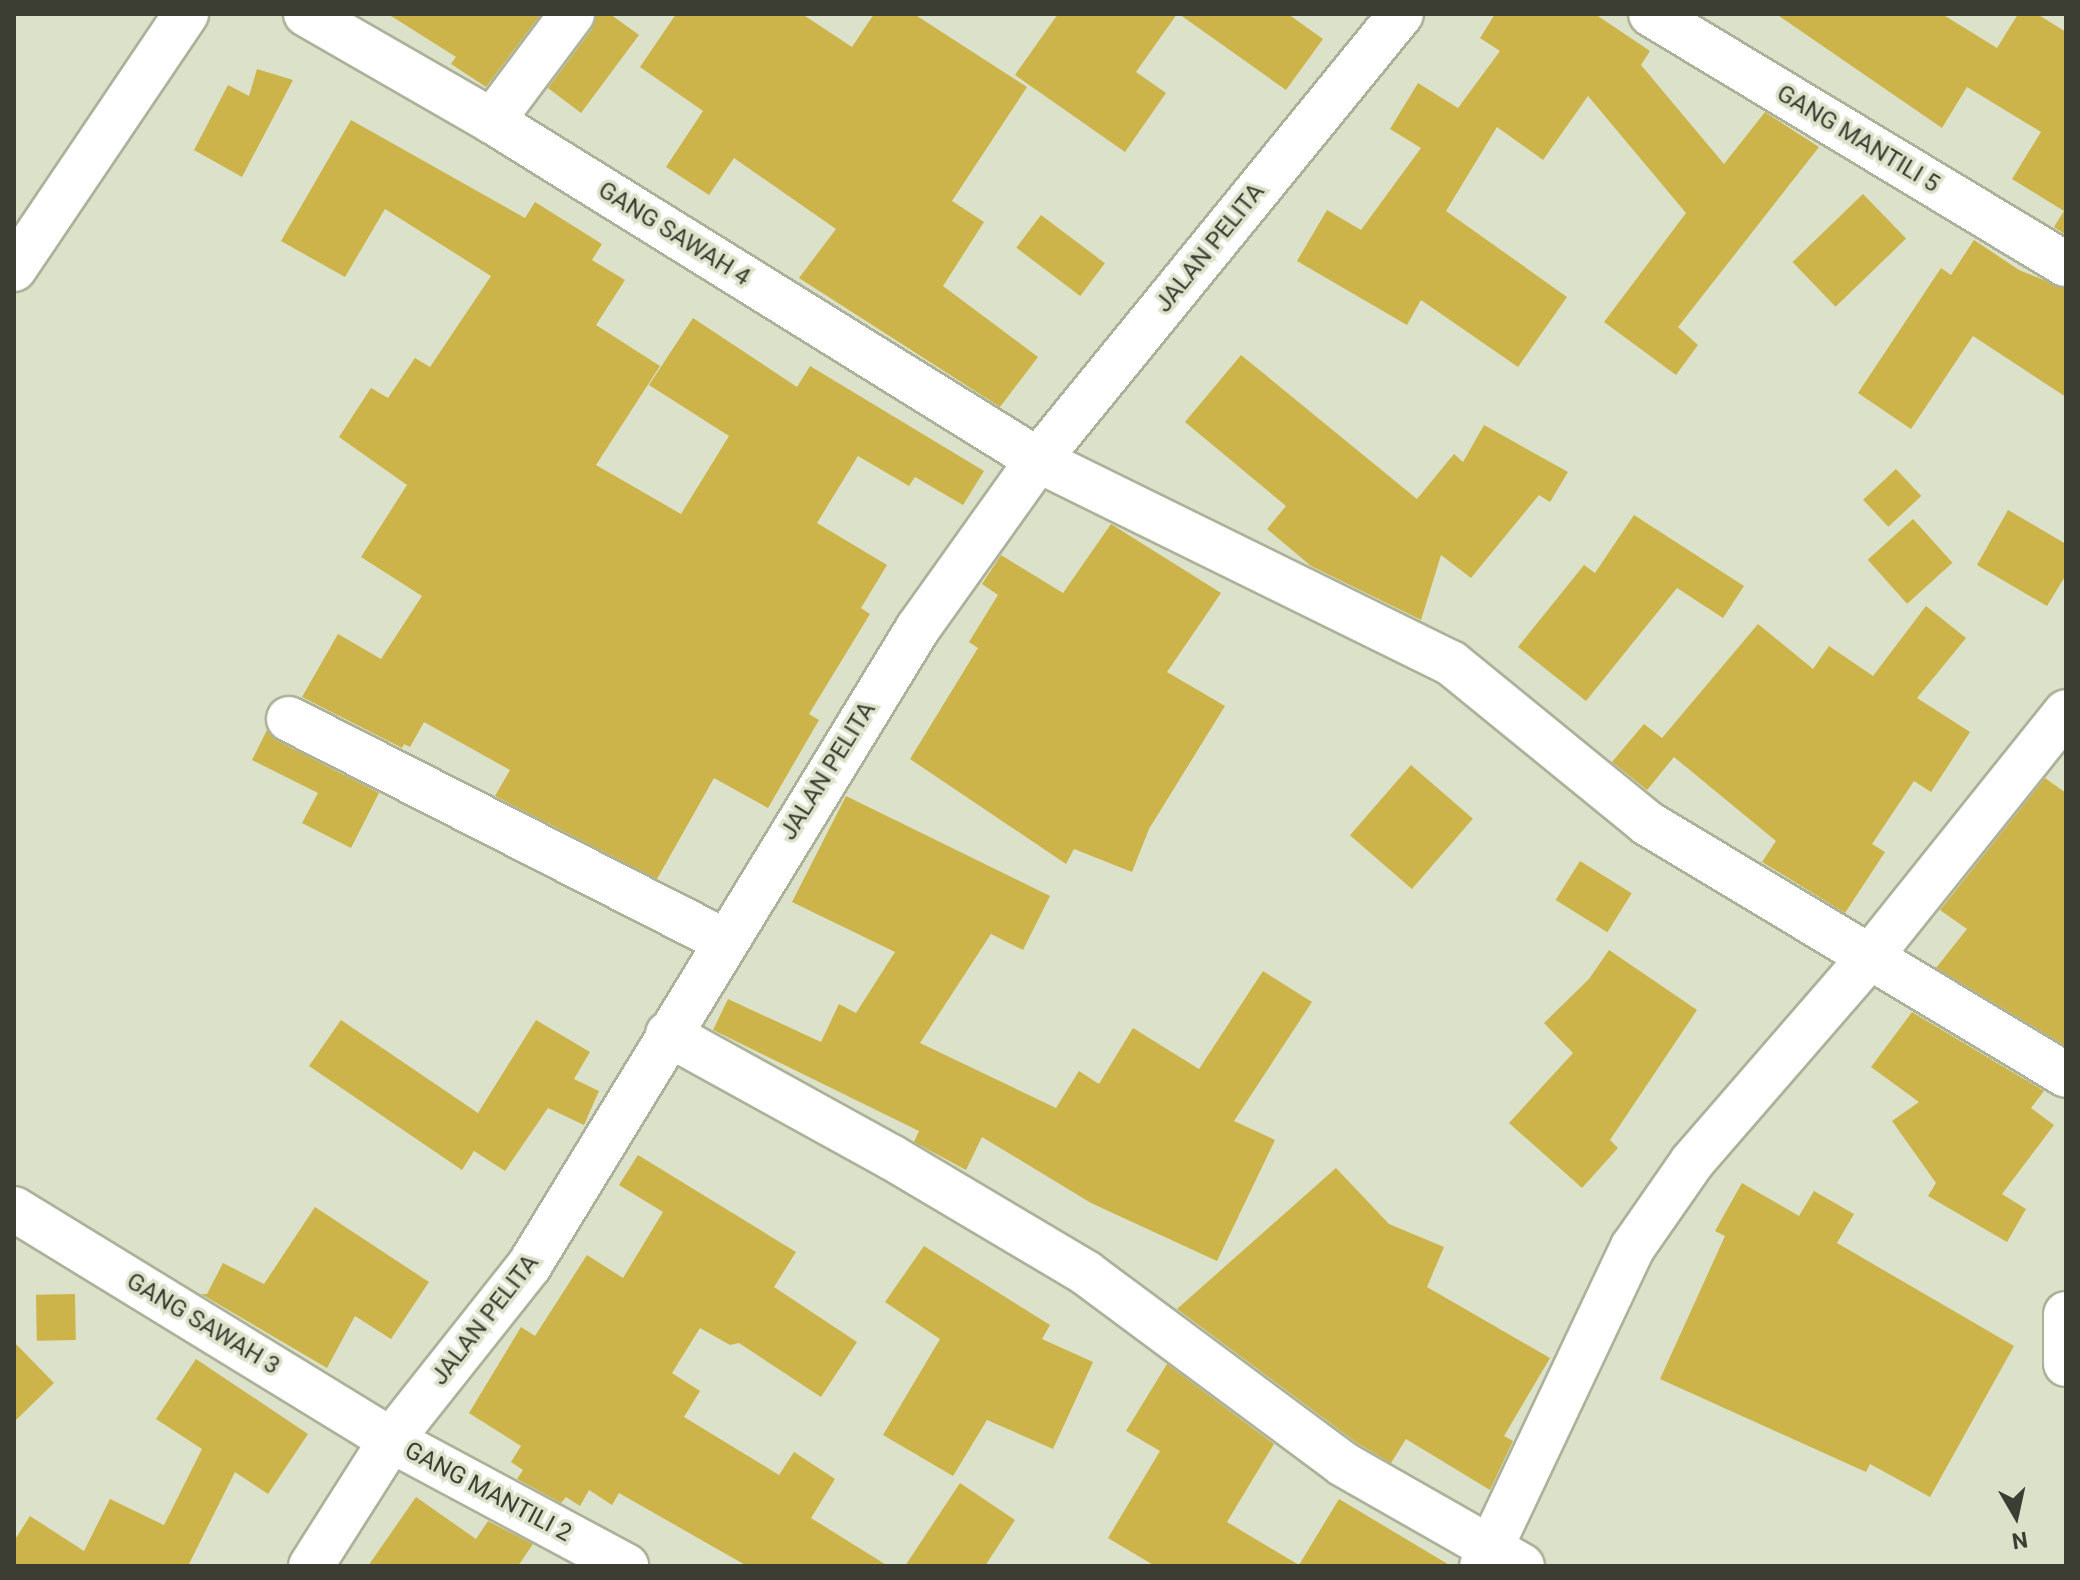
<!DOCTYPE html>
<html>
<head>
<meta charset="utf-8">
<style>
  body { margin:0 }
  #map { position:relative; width:2080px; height:1580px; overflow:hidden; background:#dce2c9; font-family:Roboto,sans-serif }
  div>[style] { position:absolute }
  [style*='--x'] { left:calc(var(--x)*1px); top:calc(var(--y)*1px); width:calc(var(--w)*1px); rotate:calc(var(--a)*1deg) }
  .building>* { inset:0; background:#ccb44a; transform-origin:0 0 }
  .roads { filter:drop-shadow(2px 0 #acb199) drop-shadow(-2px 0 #acb199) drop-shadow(0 2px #acb199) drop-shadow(0 -2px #acb199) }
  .minor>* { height:44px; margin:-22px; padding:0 22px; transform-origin:22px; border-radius:22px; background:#fff }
  .tertiary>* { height:44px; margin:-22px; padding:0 22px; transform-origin:22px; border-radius:22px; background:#fff }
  span { translate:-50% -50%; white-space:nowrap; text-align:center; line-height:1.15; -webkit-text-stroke:7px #dce2c9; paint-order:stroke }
  .street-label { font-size:24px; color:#3c3e34 }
  .frame { position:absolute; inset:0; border:16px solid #3c3e34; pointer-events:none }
  .north { position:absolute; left:1976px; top:1476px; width:80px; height:80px; -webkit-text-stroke:6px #dce2c9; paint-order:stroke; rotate:171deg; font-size:22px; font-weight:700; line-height:32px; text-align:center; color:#3c3e34 }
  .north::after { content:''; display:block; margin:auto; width:28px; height:36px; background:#3c3e34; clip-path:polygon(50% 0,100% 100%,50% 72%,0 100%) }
</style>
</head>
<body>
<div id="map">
  <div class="building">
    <div style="clip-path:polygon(388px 14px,541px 14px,486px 87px,451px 64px,456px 57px)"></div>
    <div style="clip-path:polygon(596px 14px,610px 14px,639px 35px,581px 113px,548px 88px,592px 29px)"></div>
    <div style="clip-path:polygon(676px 14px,802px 14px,852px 47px,874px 14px,914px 14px,1027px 87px,952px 201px,984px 222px,943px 286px,1038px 357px,1000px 407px,799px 278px,836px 229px,734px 158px,709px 195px,666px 167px,703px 111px,640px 67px)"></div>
    <div style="clip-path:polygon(1058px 14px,1177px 14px,1136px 72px,1166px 93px,1125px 152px,1015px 75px)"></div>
    <div style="clip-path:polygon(1179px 14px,1288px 14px,1323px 39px,1286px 90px)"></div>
    <div style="clip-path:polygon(1495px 14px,1595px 14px,1650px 51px,1641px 65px,1724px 164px,1765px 112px,1819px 147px,1678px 327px,1698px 345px,1676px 375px,1604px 322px,1686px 213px,1588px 96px,1543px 160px,1497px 127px,1446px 211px,1567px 297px,1518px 367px,1421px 300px,1407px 325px,1297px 261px,1327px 210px,1361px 230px,1421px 148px,1390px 129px,1418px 83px,1458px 108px,1500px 51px,1480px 38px)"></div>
    <div style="clip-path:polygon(1776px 14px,1942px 14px,1997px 48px,2018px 14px,2037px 14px,2066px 32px,2066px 235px,2054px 227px,2064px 211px,2012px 179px,2041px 132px,1967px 87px,1942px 128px)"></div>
    <div style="clip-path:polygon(257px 69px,293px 80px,242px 177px,194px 150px,228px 85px,249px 96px)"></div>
    <div style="clip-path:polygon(351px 120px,525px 218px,535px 202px,602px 244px,592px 260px,625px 280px,596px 325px,660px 366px,596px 465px,681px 514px,729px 436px,649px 385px,693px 318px,797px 387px,810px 366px,984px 471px,963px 505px,915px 477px,909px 486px,858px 456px,817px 523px,887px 565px,861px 608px,870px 614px,809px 714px,819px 720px,768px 808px,714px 778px,657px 879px,495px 796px,510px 770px,424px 722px,410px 747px,404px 744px,402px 748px,302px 697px,338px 634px,381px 659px,422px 596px,361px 557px,407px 485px,339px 437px,371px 388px,388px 398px,415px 358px,430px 367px,491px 276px,385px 209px,345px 277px,281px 241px)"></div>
    <div style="left:1863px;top:194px;width:62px;height:98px;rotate:46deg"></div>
    <div style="left:1041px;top:215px;width:80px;height:41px;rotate:37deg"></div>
    <div style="clip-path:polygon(1974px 240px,2019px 270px,2066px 289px,2066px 397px,1973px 336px,1911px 429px,1858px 393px,1941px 268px,1951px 275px)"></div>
    <div style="clip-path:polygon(1241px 355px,1417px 499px,1454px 454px,1463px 462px,1484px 425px,1568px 472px,1550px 502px,1539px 495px,1471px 578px,1441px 555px,1421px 620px,1417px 618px,1311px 566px,1267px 529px,1286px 506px,1185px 422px)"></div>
    <div style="left:1896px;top:469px;width:37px;height:45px;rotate:47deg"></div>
    <div style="clip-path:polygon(2008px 510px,2066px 544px,2066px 575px,2047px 606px,1977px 565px)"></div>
    <div style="clip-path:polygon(1634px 515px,1744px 586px,1723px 618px,1677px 588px,1586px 701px,1518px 647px,1584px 565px,1595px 573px)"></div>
    <div style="left:1913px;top:519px;width:59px;height:61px;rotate:48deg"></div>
    <div style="clip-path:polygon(1111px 524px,1221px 593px,1167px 672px,1225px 706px,1149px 829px,1132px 872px,1074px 849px,1066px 864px,910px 759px,978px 648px,969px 642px,998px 595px,982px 584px,1001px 555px,1063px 593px)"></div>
    <div style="clip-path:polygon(1926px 606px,1966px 638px,1917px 698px,1970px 732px,1931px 792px,1914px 781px,1872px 844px,1885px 852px,1845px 913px,1762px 862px,1776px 841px,1674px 757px,1647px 790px,1612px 762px,1644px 724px,1662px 738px,1758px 624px,1813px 669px,1829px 646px,1873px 676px)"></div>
    <div style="clip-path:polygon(267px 730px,278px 741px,379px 793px,351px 848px,302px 823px,318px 793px,252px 760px)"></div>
    <div style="left:1411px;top:765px;width:82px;height:93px;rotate:41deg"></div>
    <div style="clip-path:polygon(2045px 778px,2066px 793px,2066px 1046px,1936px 968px,1967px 929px,1940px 910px)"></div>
    <div style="clip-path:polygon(846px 796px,1050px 896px,1023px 950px,991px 934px,920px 1043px,1056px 1108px,1079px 1071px,1099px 1084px,1133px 1028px,1199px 1069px,1263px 971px,1312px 1002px,1234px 1121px,1275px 1140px,1217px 1261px,1091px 1203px,982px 1137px,966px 1170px,914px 1142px,919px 1131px,713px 1030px,728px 999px,821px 1042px,839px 1004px,856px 1013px,895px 952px,792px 902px)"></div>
    <div style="left:1580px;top:861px;width:61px;height:46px;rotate:32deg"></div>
    <div style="clip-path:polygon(1609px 950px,1697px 1010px,1610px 1140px,1618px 1148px,1582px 1188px,1509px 1123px,1573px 1053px,1544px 1023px,1589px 979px)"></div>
    <div style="clip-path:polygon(1912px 1012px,2044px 1091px,2031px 1108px,2054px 1125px,2002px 1194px,2026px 1209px,2007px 1242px,1928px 1196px,1936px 1183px,1892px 1121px,1919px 1102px,1871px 1067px)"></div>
    <div style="clip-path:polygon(341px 1020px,478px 1113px,536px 1020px,590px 1052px,574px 1079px,599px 1091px,584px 1125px,548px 1108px,505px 1171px,474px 1151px,462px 1170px,309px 1066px)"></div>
    <div style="clip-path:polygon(638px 1155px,796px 1252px,774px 1287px,857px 1342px,821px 1397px,739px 1343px,730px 1345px,700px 1328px,672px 1373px,700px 1391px,684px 1417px,779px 1475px,794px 1452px,835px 1479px,811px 1518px,888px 1566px,747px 1566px,619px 1493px,612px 1505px,589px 1490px,580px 1506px,566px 1497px,561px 1503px,517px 1479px,523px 1470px,511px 1462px,521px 1446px,469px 1413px,521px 1327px,535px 1336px,587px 1255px,623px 1278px,663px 1212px,619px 1185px)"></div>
    <div style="clip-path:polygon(1336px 1168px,1389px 1224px,1444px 1247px,1427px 1287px,1550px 1358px,1504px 1436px,1513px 1441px,1490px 1490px,1406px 1439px,1391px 1463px,1357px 1443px,1177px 1309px)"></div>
    <div style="clip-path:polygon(1742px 1183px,1799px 1216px,1814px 1191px,1854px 1214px,1837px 1243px,2014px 1346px,1930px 1497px,1870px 1464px,1866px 1472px,1660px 1379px,1725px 1236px,1715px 1231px)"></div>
    <div style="clip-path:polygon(315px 1207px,429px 1282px,391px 1339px,355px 1316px,327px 1368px,201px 1294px,207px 1294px,223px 1263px,264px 1284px)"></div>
    <div style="clip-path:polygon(924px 1246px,1050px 1325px,1042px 1339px,1093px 1362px,1053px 1449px,987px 1420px,953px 1476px,883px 1435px,940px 1339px,885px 1302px)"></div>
    <div style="left:75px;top:1294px;width:46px;height:39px;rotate:89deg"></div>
    <div style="clip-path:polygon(14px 1342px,54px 1383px,14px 1422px)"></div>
    <div style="clip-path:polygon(196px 1359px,308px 1434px,268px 1494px,235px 1472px,188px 1566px,14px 1566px,14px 1541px,30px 1516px,84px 1551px,110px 1499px,164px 1525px,202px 1449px,156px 1419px)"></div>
    <div style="clip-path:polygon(1167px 1364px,1274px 1444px,1227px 1522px,1299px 1565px,1339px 1499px,1451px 1566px,1155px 1566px,1108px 1538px,1160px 1451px,1126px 1431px)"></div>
    <div style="clip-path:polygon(960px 1483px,1015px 1520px,985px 1566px,905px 1566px)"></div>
    <div style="clip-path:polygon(416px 1497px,476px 1539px,488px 1521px,533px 1544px,518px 1566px,368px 1566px)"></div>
  </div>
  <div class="roads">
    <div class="minor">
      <div style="--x:306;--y:14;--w:215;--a:29.9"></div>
      <div style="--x:492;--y:121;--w:643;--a:31.84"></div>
      <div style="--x:1038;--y:460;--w:460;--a:26.2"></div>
      <div style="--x:1451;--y:663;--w:253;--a:39.2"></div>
      <div style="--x:1647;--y:823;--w:489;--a:31"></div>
      <div style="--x:1651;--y:14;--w:484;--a:31.1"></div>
      <div style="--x:492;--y:121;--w:134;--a:-53.2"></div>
      <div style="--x:14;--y:269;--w:308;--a:-56"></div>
      <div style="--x:289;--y:719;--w:488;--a:27"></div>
      <div style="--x:668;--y:1034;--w:255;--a:28.9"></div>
      <div style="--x:891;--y:1157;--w:227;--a:30.7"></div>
      <div style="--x:1086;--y:1273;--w:320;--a:36.6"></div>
      <div style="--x:1343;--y:1464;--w:206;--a:29.7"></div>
      <div style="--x:14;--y:1209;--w:442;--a:31.5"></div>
      <div style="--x:391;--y:1440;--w:267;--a:28.2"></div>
      <div style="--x:2066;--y:1314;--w:50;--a:90"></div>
      <div style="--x:1482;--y:1566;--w:353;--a:-64.7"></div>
      <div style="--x:1633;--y:1247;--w:103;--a:-55.2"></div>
      <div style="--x:1692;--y:1162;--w:270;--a:-49.1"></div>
      <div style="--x:1869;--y:958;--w:315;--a:-51.3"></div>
    </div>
    <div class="tertiary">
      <div style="--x:311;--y:1566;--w:149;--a:-57.6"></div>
      <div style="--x:391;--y:1440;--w:222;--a:-51.6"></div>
      <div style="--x:529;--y:1266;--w:747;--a:-58.63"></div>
      <div style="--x:918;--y:628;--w:206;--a:-54.5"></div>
      <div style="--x:1038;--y:460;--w:575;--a:-50.86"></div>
    </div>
  </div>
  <div class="street-label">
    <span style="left:1858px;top:139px;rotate:31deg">GANG MANTILI 5</span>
    <span style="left:674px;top:234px;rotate:32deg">GANG SAWAH 4</span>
    <span style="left:1210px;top:248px;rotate:-51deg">JALAN PELITA</span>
    <span style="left:828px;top:771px;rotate:-58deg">JALAN PELITA</span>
    <span style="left:485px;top:1320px;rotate:-52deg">JALAN PELITA</span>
    <span style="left:203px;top:1324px;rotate:31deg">GANG SAWAH 3</span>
    <span style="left:488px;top:1492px;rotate:28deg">GANG MANTILI 2</span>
  </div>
  <div class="frame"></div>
  <div class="north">N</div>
</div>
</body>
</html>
